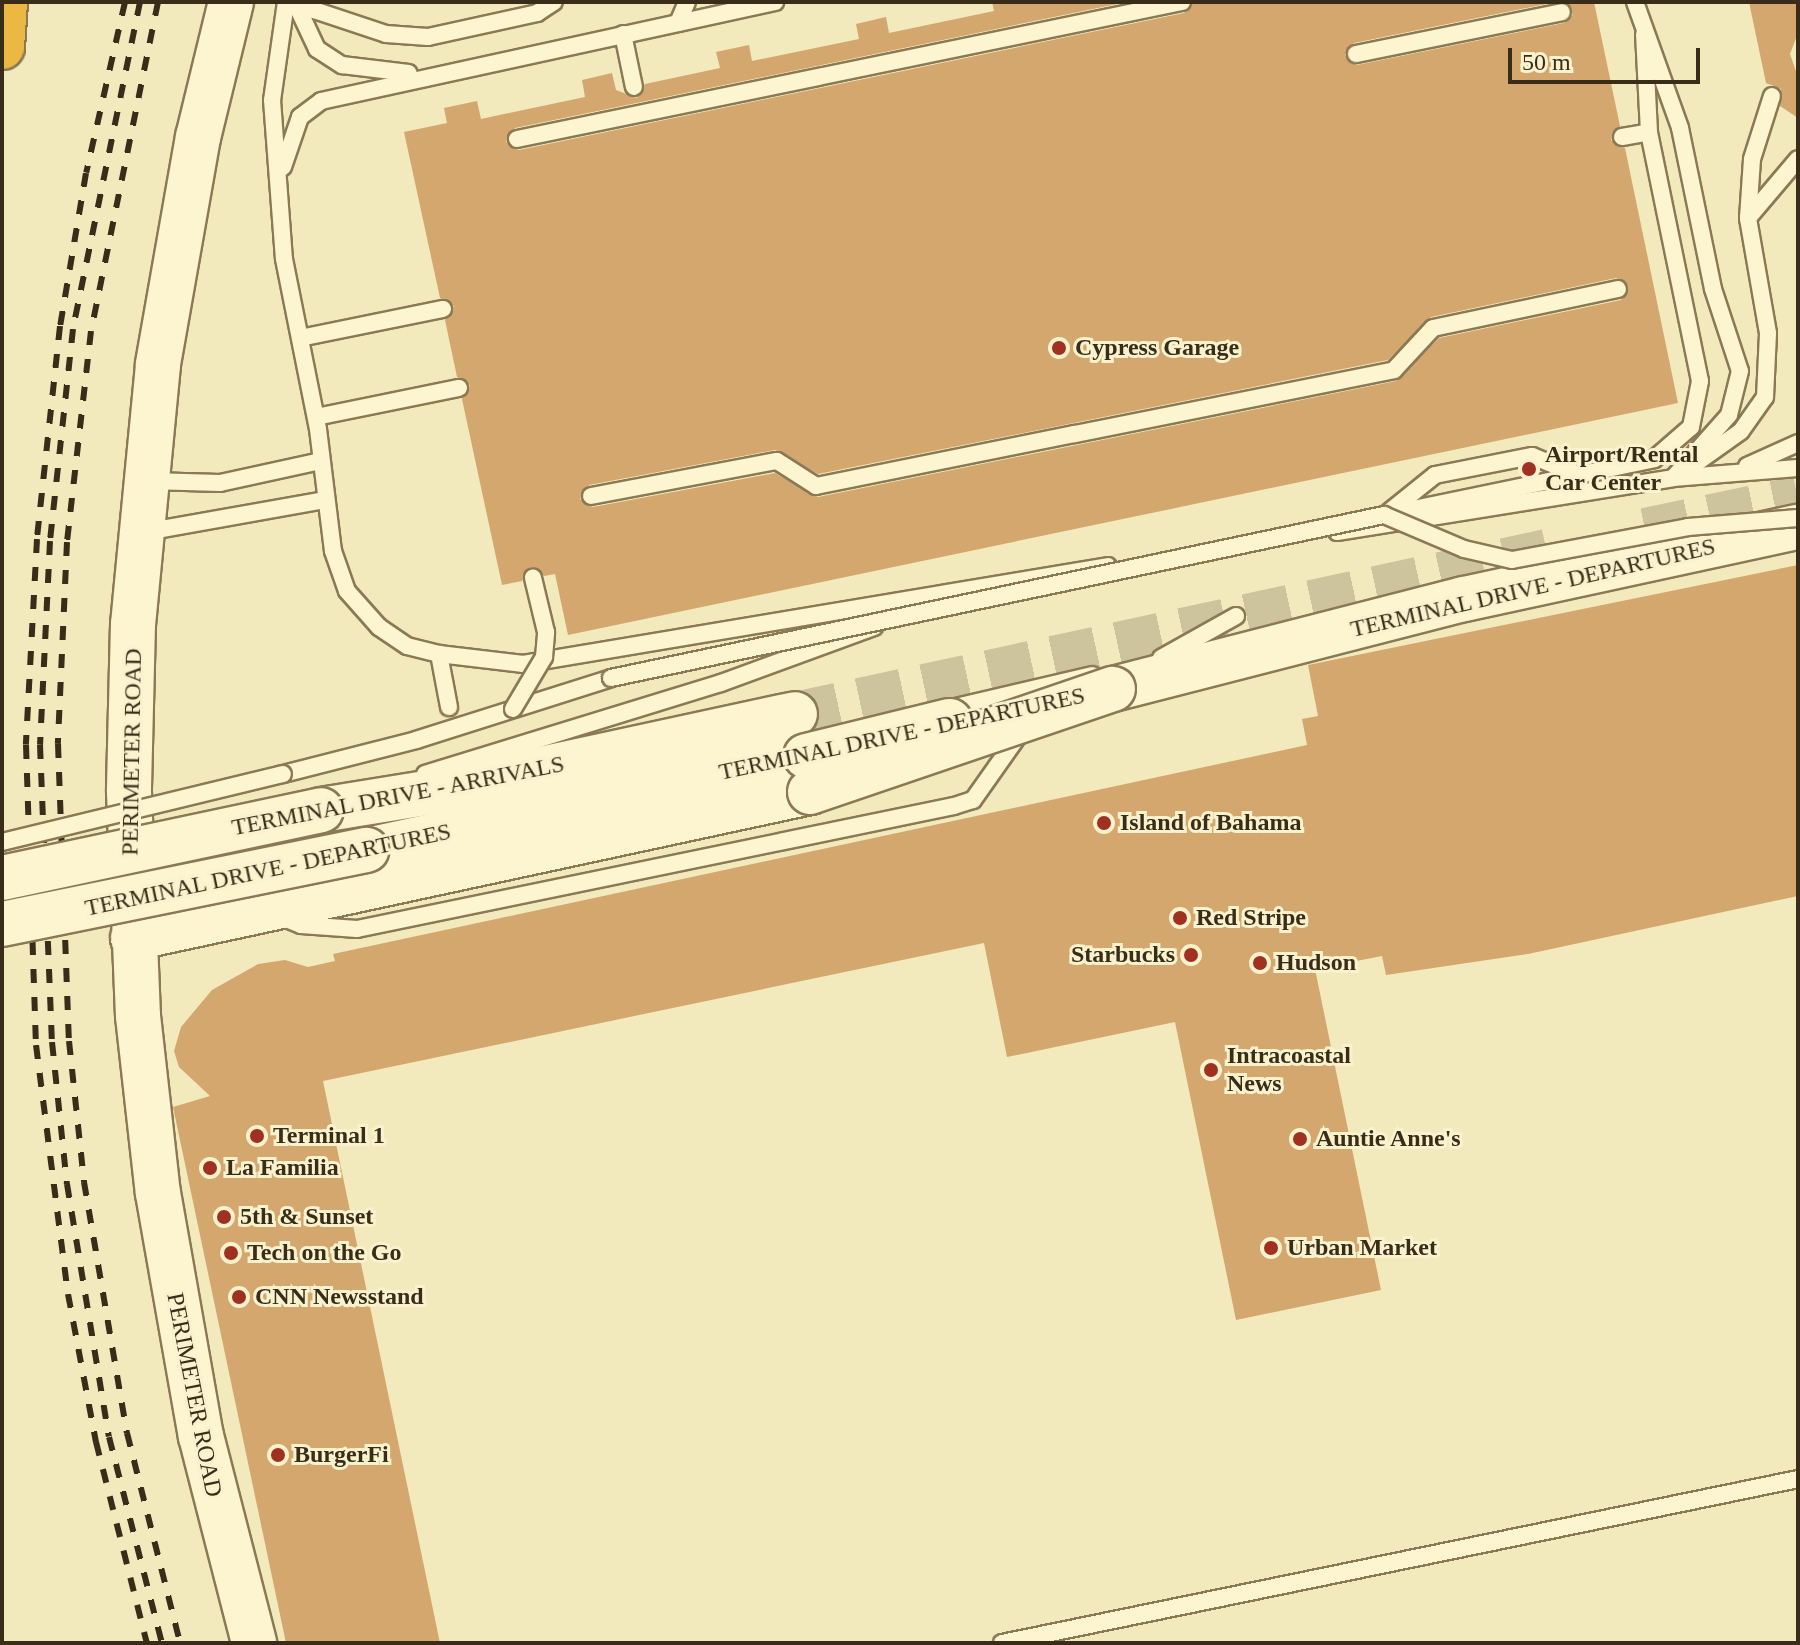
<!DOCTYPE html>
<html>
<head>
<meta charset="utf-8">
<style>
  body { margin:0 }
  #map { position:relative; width:1800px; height:1645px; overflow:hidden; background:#f2e9bc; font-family:Georgia,serif }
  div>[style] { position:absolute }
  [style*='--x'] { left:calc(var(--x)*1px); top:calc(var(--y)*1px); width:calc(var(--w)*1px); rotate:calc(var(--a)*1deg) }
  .building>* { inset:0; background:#d4a76f }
  .secondary-tunnel>* { height:44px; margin-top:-22px; transform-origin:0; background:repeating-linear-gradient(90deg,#cdc39c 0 44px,transparent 0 66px) }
  .roads { filter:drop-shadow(2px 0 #8b7954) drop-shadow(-2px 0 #8b7954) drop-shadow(0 2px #8b7954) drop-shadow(0 -2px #8b7954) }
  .lane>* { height:16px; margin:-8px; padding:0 8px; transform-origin:8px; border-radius:8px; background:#fcf5d0 }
  .secondary>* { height:44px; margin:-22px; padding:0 22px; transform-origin:22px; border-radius:22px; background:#fcf5d0 }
  .highway>* { height:44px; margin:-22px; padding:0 22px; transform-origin:22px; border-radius:22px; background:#ebb844 }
  .rail>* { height:6px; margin-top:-3px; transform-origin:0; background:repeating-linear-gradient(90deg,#392d1a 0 14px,transparent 0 28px) }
  .bridges { filter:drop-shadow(2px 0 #8b7954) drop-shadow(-2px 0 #8b7954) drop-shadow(0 2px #8b7954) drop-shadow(0 -2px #8b7954) }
  .lane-bridge>* { height:16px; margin:-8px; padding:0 8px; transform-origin:8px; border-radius:8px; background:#fcf5d0 }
  .secondary-bridge>* { height:44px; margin:-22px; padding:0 22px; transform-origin:22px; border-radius:22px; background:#fcf5d0 }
  .dots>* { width:22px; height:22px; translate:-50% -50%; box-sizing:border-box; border:4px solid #f9f2cd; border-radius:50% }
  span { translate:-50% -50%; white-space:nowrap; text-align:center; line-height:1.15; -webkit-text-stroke:6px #f9f2cd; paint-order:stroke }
  .poi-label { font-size:24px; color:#392d1a; font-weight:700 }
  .left { translate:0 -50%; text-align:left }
  .right { translate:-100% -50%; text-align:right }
  .street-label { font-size:24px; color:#392d1a }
  .frame { position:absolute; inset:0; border:4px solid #392d1a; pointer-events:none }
  .scale { position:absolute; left:1508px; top:48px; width:192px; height:36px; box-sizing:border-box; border:4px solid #392d1a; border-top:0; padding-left:10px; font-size:24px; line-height:28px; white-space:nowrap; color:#392d1a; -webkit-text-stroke:6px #f9f2cd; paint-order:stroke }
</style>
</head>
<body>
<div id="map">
  <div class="building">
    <div style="clip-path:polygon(evenodd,992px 2px,1127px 2px,515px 128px,506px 142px,519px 150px,1184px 13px,1193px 2px,1556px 2px,1354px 43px,1345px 55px,1357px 65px,1564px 23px,1573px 15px,1566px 2px,1594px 2px,1620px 126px,1611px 140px,1625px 148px,1678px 403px,568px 635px,555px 574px,544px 576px,531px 567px,522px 581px,502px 585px,462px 399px,470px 385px,457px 377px,445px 320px,454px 306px,440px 298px,404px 132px,447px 123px,444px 108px,477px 101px,481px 119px,585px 97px,582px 80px,612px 73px,616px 90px,637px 98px,645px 84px,720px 68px,716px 52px,749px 45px,752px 61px,859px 39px,856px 24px,886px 17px,889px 33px,994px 11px,992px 2px,1616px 278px,1628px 286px,1621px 300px,1439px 338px,1396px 381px,818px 497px,775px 473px,593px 507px,580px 499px,589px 485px,775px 450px,818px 474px,1388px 360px,1431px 317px,1616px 278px)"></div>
    <div style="clip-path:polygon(1749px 2px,1798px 2px,1798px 33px,1790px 54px,1798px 77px,1798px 118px,1780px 106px,1781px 89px,1766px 83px)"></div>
    <div style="clip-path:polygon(1798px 565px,1798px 896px,1528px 954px,1386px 975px,1382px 956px,1315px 969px,1381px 1290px,1236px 1320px,1175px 1022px,1007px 1057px,984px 943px,323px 1081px,440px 1643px,286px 1643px,173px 1107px,210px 1096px,179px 1067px,174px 1051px,181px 1027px,212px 990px,258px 964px,285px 960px,308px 967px,335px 961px,333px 954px,1307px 745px,1302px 719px,1318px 716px,1308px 665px)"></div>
  </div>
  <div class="secondary-tunnel">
    <div style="--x:1645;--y:530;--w:156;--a:-11.8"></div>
    <div style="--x:795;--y:714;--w:769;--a:-12.23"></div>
  </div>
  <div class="roads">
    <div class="lane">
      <div style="--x:286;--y:2;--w:99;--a:98.1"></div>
      <div style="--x:272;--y:100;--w:159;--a:85.7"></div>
      <div style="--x:284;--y:259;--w:173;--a:78.7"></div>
      <div style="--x:318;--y:429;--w:123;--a:83"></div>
      <div style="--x:333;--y:551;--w:42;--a:70.7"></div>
      <div style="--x:347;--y:591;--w:48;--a:48.4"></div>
      <div style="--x:379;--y:627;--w:34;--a:34"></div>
      <div style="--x:407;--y:646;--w:33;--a:14"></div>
      <div style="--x:439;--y:654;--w:85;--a:6.8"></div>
      <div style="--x:523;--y:664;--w:593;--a:-9.51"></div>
      <div style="--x:295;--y:2;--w:52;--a:64.9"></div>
      <div style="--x:317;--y:49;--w:30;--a:33"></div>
      <div style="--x:342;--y:65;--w:67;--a:6.8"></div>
      <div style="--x:307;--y:2;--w:11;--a:49"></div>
      <div style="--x:314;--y:10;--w:76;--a:18.4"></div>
      <div style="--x:386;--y:34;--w:42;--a:4.1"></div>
      <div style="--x:428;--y:37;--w:112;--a:-12.4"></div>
      <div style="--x:537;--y:13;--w:20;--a:-33"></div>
      <div style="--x:1635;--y:2;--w:134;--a:70.3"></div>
      <div style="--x:1680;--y:128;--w:164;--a:78.4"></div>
      <div style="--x:1713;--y:289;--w:86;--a:71.8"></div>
      <div style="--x:1740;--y:371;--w:45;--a:104"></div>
      <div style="--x:1729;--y:415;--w:84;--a:131.6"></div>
      <div style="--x:678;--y:23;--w:23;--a:-67"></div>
      <div style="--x:623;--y:34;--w:54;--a:78.3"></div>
      <div style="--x:1356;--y:54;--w:210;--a:-11.5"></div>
      <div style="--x:1622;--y:137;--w:27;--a:-10"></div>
      <div style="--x:517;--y:139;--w:679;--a:-11.64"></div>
      <div style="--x:283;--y:167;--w:53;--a:-71.2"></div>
      <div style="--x:300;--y:117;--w:26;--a:-37"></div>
      <div style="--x:321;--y:101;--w:465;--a:-12.3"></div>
      <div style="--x:1748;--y:218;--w:77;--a:-49.7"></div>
      <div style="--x:300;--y:338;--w:146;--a:-11.5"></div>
      <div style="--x:316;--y:417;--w:146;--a:-11.5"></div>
      <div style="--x:1692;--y:466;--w:60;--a:-35.5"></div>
      <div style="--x:1741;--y:431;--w:42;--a:-54.8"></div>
      <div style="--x:1765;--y:397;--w:64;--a:-87.3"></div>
      <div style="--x:1768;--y:333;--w:117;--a:-99.9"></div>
      <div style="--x:1748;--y:218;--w:59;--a:-86.1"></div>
      <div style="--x:1752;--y:159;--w:66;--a:-72.4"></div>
      <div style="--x:1747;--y:466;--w:56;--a:-24.3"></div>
      <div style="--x:149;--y:481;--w:71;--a:1.6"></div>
      <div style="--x:220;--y:483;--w:103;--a:-12.3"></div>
      <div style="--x:591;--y:496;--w:189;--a:-10.7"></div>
      <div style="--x:777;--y:461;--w:46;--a:32.7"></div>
      <div style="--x:816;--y:486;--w:264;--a:-11.4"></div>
      <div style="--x:1075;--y:434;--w:325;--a:-11.3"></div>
      <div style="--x:1394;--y:370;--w:57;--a:-47.1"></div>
      <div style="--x:1433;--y:328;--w:189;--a:-11.9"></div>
      <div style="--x:1389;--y:512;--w:59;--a:-38.8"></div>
      <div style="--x:1435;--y:475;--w:99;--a:-11.1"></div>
      <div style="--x:1532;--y:456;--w:51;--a:22"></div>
      <div style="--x:1394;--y:513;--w:266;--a:-11.7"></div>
      <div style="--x:1654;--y:459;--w:49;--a:-40.9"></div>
      <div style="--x:1691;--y:427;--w:47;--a:-78.9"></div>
      <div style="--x:1700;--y:381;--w:254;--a:-101.6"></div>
      <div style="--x:1649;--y:132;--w:98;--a:-92.9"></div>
      <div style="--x:145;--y:532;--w:182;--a:-10.1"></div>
      <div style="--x:1337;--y:532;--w:340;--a:-9.1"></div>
      <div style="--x:1673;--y:478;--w:125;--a:-4.6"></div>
      <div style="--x:439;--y:654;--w:54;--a:79.3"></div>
      <div style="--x:1161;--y:658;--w:86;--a:-29.2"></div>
      <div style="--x:943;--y:710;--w:153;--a:-13.2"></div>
      <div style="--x:283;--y:774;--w:137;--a:-14.3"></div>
      <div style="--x:416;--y:740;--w:205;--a:-17.6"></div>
      <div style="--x:425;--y:774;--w:310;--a:-17.1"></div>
      <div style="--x:721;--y:683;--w:163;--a:-20.1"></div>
      <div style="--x:279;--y:916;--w:24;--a:22"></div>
      <div style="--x:301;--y:925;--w:56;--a:4.1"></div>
      <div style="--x:357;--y:929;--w:610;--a:-11.64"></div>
      <div style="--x:954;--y:806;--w:20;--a:-18"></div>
      <div style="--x:973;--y:800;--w:87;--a:-54.8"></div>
      <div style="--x:1002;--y:1643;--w:813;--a:-11.64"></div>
    </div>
    <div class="secondary">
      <div style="--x:231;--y:2;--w:139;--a:103.7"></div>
      <div style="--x:198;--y:137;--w:231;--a:100"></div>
      <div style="--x:158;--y:365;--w:260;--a:95.5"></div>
      <div style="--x:133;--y:624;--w:168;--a:91.4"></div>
      <div style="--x:129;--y:792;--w:224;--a:87.7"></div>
      <div style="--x:138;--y:1016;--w:178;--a:83.6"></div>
      <div style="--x:158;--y:1193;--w:247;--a:80"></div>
      <div style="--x:201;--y:1436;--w:214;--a:75.6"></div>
      <div style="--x:1113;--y:689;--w:362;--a:-14.4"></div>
      <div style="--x:1464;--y:599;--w:342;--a:-12.2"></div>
      <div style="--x:321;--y:810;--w:125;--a:-9.2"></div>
      <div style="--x:444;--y:790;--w:359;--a:-12.2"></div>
      <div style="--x:367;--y:850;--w:449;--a:-12.1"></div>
      <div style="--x:133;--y:938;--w:693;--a:-12.17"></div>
    </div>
    <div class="highway">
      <div style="--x:2;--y:47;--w:45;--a:-86.2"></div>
    </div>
  </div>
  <div class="rail">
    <div style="--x:125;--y:2;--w:175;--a:102.8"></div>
    <div style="--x:86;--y:173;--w:155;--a:99.6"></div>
    <div style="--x:60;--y:326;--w:214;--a:96.2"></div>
    <div style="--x:37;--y:539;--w:206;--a:93.1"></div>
    <div style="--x:26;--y:745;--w:300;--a:88.1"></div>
    <div style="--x:36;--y:1045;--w:251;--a:82.7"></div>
    <div style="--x:68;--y:1294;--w:151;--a:79.3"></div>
    <div style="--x:96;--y:1442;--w:207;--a:75.8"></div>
    <div style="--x:140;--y:2;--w:334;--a:101.6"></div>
    <div style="--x:73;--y:329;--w:213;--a:96.2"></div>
    <div style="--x:50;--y:541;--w:204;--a:92.8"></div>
    <div style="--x:40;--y:745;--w:297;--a:87.7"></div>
    <div style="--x:52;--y:1042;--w:143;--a:84"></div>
    <div style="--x:67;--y:1184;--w:256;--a:80.6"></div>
    <div style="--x:109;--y:1437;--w:213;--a:75.6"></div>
    <div style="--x:158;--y:2;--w:336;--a:101.5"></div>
    <div style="--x:91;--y:331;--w:212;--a:96.5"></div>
    <div style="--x:67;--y:542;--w:202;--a:92.6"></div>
    <div style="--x:58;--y:744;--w:297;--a:87.9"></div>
    <div style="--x:69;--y:1041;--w:142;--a:83.9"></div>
    <div style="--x:84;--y:1182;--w:255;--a:80.3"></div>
    <div style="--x:127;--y:1433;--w:217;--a:75.8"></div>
  </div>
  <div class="bridges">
    <div class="lane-bridge">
      <div style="--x:611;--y:678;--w:790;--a:-11.91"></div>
      <div style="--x:1384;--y:515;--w:87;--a:23"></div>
      <div style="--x:1464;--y:549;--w:49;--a:12.9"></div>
      <div style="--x:1512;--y:560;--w:179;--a:-10.6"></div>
      <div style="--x:1688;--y:527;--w:110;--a:-4.7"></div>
      <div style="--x:513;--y:709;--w:61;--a:-59.2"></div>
      <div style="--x:544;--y:657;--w:25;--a:-85"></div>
      <div style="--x:546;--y:632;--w:56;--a:-103.5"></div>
      <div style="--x:2;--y:842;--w:289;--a:-13.6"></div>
    </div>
    <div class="secondary-bridge">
      <div style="--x:806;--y:756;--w:148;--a:-13.7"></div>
      <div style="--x:810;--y:792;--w:320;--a:-18.8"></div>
      <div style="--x:2;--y:878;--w:326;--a:-12"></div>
      <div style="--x:2;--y:924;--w:372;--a:-11.5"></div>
    </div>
  </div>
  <div class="dots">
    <div style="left:1059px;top:348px;background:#a0301f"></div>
    <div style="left:1529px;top:469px;background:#a0301f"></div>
    <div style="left:1104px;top:823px;background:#a0301f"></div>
    <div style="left:1180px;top:918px;background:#a0301f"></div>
    <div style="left:1191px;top:955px;background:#a0301f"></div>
    <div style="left:1260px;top:963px;background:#a0301f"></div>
    <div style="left:1211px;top:1070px;background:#a0301f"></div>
    <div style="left:257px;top:1136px;background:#a0301f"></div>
    <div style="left:1300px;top:1139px;background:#a0301f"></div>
    <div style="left:210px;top:1168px;background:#a0301f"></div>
    <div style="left:224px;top:1217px;background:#a0301f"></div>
    <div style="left:1271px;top:1248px;background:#a0301f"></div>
    <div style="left:231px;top:1253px;background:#a0301f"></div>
    <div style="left:239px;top:1297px;background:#a0301f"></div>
    <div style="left:278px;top:1455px;background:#a0301f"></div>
  </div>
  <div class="poi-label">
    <span class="left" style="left:1075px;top:348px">Cypress Garage</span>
    <span class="left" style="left:1545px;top:469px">Airport/Rental<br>Car Center</span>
    <span class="left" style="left:1120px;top:823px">Island of Bahama</span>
    <span class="left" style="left:1196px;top:918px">Red Stripe</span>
    <span class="right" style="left:1175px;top:955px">Starbucks</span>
    <span class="left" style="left:1276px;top:963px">Hudson</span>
    <span class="left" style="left:1227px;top:1070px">Intracoastal<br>News</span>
    <span class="left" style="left:273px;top:1136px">Terminal 1</span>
    <span class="left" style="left:1316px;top:1139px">Auntie Anne's</span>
    <span class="left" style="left:226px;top:1168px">La Familia</span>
    <span class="left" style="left:240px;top:1217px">5th &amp; Sunset</span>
    <span class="left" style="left:1287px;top:1248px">Urban Market</span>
    <span class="left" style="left:247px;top:1253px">Tech on the Go</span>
    <span class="left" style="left:255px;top:1297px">CNN Newsstand</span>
    <span class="left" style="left:294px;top:1455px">BurgerFi</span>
  </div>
  <div class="street-label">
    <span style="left:1533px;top:588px;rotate:-13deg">TERMINAL DRIVE - DEPARTURES</span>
    <span style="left:902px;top:734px;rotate:-12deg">TERMINAL DRIVE - DEPARTURES</span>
    <span style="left:132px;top:752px;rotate:-89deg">PERIMETER ROAD</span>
    <span style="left:398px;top:796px;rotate:-11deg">TERMINAL DRIVE - ARRIVALS</span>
    <span style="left:268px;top:870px;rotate:-12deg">TERMINAL DRIVE - DEPARTURES</span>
    <span style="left:194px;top:1395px;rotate:79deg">PERIMETER ROAD</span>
  </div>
  <div class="frame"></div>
  <div class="scale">50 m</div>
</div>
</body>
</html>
